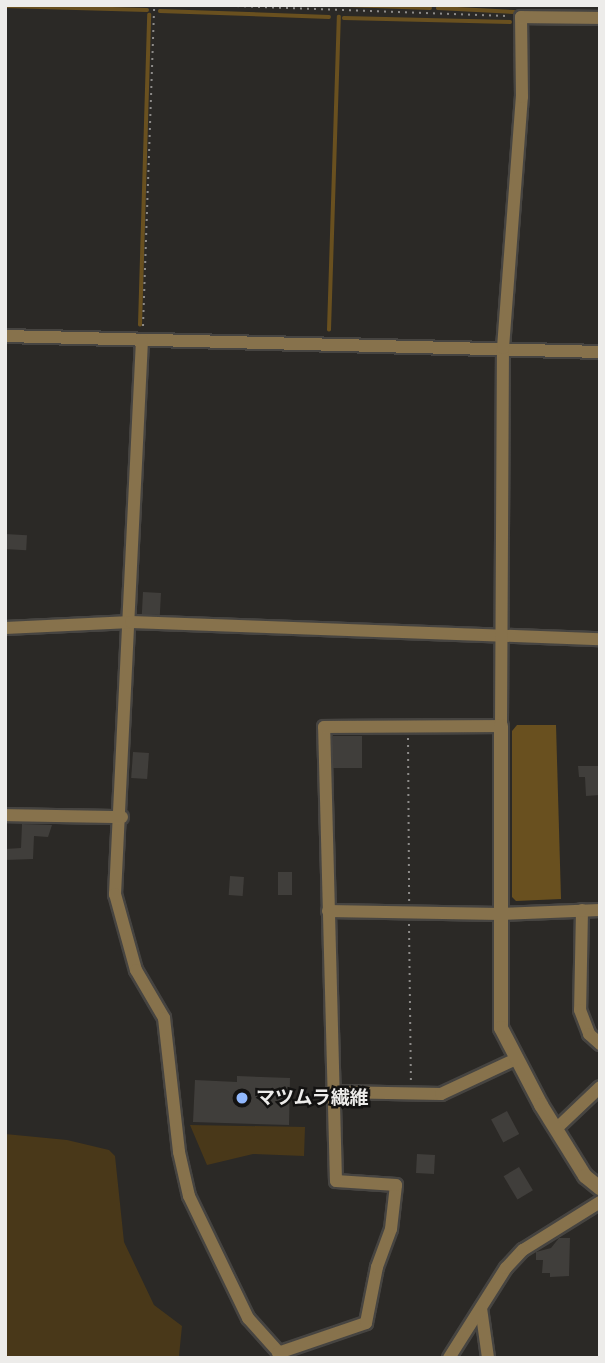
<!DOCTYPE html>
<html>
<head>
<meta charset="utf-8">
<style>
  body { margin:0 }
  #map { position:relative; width:605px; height:1363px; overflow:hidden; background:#2b2926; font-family:"DM Sans","Noto Sans JP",sans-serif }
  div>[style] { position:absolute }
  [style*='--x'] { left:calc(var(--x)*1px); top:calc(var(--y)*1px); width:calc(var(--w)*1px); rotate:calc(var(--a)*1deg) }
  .green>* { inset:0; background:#493819 }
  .water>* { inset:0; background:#69501f }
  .stream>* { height:3.5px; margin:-1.75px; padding:0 1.75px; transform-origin:1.75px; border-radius:1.75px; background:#69501f }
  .building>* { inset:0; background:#403e3b; transform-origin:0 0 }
  .path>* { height:2px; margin-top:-1px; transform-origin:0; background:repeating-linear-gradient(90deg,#8d8b89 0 2px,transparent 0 7px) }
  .roads { filter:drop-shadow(2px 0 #464441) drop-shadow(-2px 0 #464441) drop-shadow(0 2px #464441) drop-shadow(0 -2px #464441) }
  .minor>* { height:12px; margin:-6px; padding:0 6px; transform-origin:6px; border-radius:6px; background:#87724c }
  .tertiary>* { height:14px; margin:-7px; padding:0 7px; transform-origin:7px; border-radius:7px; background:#87724c }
  .dots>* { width:19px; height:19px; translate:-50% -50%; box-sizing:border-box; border:4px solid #131211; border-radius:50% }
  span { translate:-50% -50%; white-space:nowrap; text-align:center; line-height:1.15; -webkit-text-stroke:5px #131211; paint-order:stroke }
  .poi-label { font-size:19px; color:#edecea; font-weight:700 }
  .left { translate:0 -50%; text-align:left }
  .frame { position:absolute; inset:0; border:7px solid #edecea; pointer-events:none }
</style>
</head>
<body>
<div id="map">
  <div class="green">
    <div style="clip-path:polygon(190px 1125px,305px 1127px,304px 1156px,253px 1154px,207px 1165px)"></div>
    <div style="clip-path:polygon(5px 1134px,67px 1140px,109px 1150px,115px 1156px,124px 1242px,154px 1305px,182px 1326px,179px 1356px,5px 1358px)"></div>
  </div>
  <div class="water">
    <div style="clip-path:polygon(517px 725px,556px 725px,561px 899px,516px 901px,512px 897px,512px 731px)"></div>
  </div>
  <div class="stream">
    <div style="--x:347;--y:5;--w:83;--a:2.1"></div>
    <div style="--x:5;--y:6;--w:142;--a:1.6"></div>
    <div style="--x:438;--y:8;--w:76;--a:3"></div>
    <div style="--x:160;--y:11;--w:169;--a:2"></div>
    <div style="--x:344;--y:18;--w:166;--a:1.4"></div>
    <div style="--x:140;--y:325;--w:310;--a:-88.3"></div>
    <div style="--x:329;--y:330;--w:313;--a:-88.2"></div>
  </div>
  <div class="building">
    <div style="left:5px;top:534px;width:22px;height:15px;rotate:3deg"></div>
    <div style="left:143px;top:592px;width:18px;height:22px;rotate:3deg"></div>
    <div style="left:333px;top:736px;width:29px;height:32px"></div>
    <div style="left:133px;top:752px;width:16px;height:26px;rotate:4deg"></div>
    <div style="clip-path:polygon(578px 766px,600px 766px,600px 795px,586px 796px,585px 777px,579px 777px)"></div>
    <div style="clip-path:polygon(22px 824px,52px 825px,48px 837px,34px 836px,33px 859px,5px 860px,5px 849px,21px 848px)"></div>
    <div style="left:278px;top:872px;width:14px;height:23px"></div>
    <div style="left:230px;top:876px;width:14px;height:19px;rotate:4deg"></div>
    <div style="clip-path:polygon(237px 1076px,290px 1078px,289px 1125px,193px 1122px,195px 1080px,237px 1082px)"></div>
    <div style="left:507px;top:1111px;width:26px;height:18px;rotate:62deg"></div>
    <div style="left:417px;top:1154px;width:18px;height:19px;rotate:3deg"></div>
    <div style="left:519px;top:1167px;width:27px;height:18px;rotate:59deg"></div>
    <div style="clip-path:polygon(559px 1238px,570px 1238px,569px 1276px,550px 1277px,550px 1273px,542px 1273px,543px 1260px,536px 1260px,536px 1252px,551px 1248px)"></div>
  </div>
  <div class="path">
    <div style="--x:209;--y:5;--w:298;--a:2.1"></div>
    <div style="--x:143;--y:326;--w:321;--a:-88"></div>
    <div style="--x:408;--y:738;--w:163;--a:89.6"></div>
    <div style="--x:409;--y:924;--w:159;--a:89.3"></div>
  </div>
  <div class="roads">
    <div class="minor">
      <div style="--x:5;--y:336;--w:595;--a:1.54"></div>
      <div style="--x:142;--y:340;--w:555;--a:92.79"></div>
      <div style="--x:115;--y:894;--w:79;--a:74.6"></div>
      <div style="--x:136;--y:970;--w:56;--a:59.7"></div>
      <div style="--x:164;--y:1018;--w:135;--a:83.6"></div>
      <div style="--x:179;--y:1152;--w:45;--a:77.2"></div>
      <div style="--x:189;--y:1196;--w:136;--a:64.2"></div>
      <div style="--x:248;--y:1318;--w:51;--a:48.2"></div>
      <div style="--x:5;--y:628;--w:126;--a:-2.7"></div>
      <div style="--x:131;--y:622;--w:469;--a:2.1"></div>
      <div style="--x:5;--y:815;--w:117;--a:1"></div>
      <div style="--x:582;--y:910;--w:100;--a:91.1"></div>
      <div style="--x:580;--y:1010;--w:26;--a:69"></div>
      <div style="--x:589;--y:1034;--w:15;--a:42"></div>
      <div style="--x:328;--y:911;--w:172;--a:1"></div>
      <div style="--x:500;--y:914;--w:100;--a:-2.3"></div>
      <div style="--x:334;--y:1092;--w:107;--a:1.1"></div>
      <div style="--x:441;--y:1094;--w:83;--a:-25"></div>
      <div style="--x:557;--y:1128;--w:59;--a:-43.6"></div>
      <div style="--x:481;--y:1308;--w:50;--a:82"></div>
      <div style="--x:278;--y:1353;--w:93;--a:-18.8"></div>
      <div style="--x:366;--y:1323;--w:57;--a:-78.9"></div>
      <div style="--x:377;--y:1267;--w:40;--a:-69.8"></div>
      <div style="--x:391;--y:1229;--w:44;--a:-83.5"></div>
      <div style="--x:396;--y:1185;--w:60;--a:-176.2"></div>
      <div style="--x:336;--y:1181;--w:454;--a:-91.5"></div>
      <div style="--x:324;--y:727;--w:177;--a:-0.3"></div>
      <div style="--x:501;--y:726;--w:378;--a:-89.7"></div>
      <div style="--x:503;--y:348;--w:252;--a:-85.7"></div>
      <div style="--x:522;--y:97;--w:80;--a:-90.7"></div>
      <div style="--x:521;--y:17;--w:79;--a:0.7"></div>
      <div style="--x:449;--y:1358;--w:107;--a:-57.7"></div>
      <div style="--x:506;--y:1268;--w:25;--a:-47"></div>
      <div style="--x:523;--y:1250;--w:91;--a:-31.9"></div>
    </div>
    <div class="tertiary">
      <div style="--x:501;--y:726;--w:302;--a:90"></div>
      <div style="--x:501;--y:1028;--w:87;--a:62.5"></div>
      <div style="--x:541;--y:1105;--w:84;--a:58.2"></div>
      <div style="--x:585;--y:1176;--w:19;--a:39"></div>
    </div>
  </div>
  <div class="dots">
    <div style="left:242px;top:1098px;background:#91b8fd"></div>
  </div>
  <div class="poi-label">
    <span class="left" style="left:256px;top:1098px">マツムラ繊維</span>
  </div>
  <div class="frame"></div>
</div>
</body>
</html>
